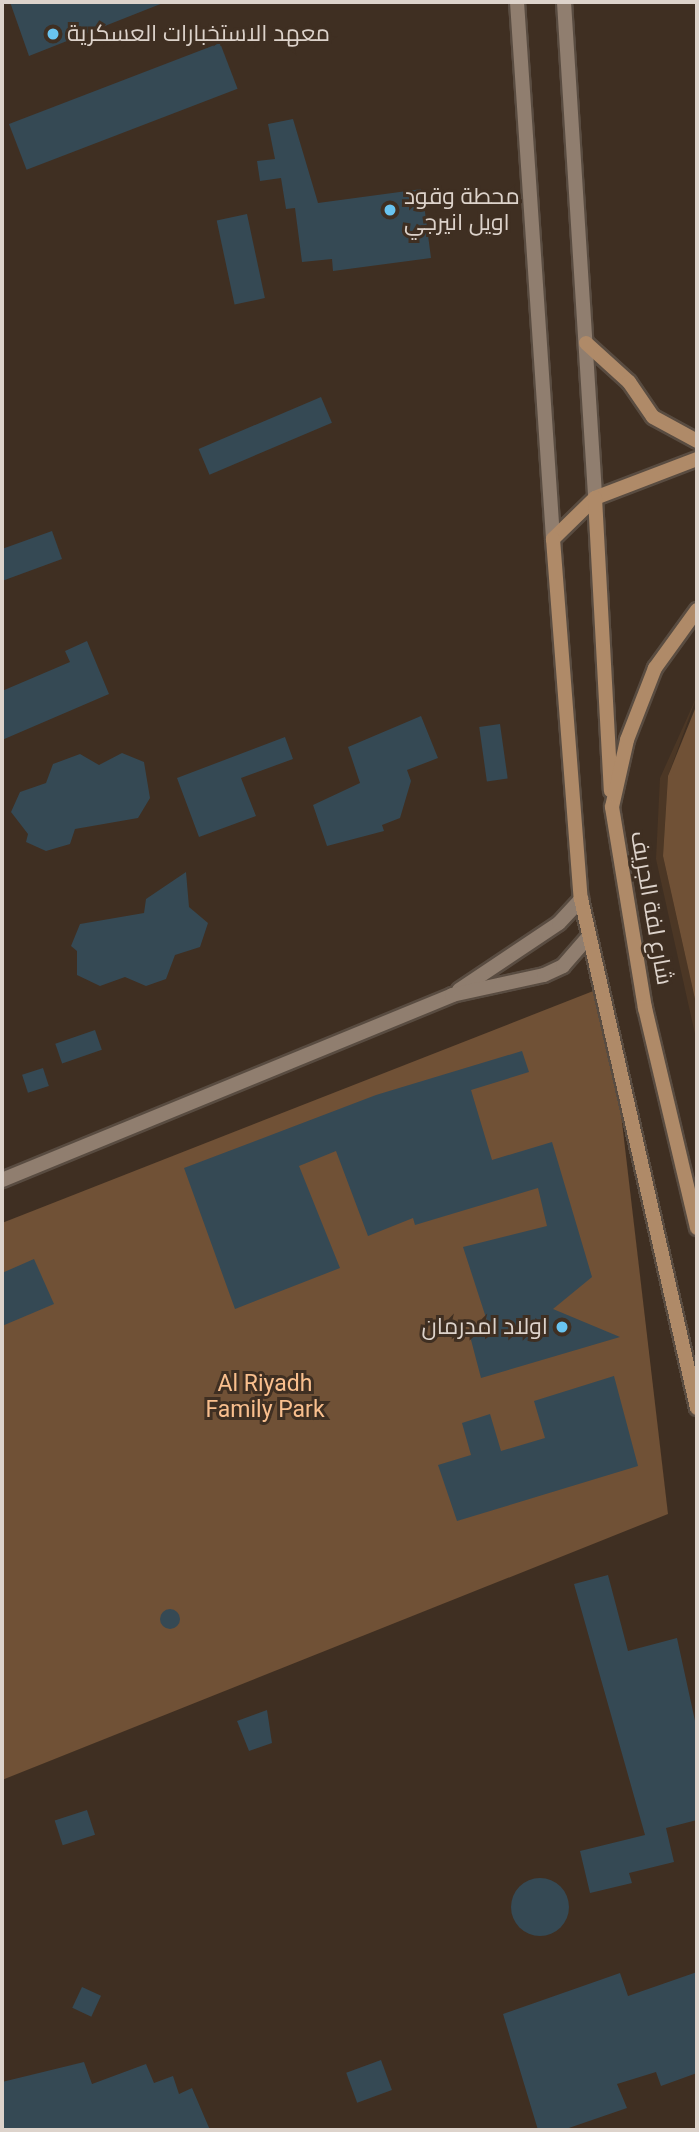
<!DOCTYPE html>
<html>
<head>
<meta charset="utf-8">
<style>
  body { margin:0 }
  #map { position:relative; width:699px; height:2132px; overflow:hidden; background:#3f2f22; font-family:Roboto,Cairo,sans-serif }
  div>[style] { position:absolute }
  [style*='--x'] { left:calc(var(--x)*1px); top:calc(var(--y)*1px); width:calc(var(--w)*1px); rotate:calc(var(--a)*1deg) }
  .built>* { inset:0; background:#4c3725 }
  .green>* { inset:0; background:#705136 }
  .building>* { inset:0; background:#354954; transform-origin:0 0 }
  .round { border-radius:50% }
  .roads { filter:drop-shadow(2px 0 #594c41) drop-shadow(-2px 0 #594c41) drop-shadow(0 2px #594c41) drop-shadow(0 -2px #594c41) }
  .tertiary>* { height:14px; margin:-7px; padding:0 7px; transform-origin:7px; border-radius:7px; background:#907e6f }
  .secondary>* { height:14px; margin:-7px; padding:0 7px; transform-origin:7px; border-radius:7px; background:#af8a68 }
  .dots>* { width:19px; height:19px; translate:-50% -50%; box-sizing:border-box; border:4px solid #3f2f22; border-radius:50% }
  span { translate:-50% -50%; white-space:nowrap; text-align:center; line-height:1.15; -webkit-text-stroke:6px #3f2f22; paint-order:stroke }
  .poi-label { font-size:23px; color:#ddd3cb }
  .left { translate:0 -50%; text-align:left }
  .right { translate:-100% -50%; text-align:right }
  .street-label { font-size:23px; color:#ddd3cb }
  .park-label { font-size:23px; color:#f9bf8e }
  .frame { position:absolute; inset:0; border:4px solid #ddd3cb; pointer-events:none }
</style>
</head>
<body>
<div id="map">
  <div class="built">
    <div style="clip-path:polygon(697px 696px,668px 776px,663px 856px,697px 1008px,697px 1043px,656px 859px,660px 778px)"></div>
  </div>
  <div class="green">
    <div style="clip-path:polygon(697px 704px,697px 1008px,663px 856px,668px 776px)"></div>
    <div style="clip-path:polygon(606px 986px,668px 1514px,2px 1780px,2px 1223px)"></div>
  </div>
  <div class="building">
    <div style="clip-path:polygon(10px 2px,162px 2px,163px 3px,29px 56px)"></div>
    <div style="left:220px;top:43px;width:49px;height:226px;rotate:69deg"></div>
    <div style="clip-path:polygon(293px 119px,318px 203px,422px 189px,431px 258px,333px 271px,332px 259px,302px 262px,295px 208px,286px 209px,281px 178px,260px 181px,257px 161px,275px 159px,268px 124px)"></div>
    <div style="left:247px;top:214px;width:86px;height:31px;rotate:78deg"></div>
    <div style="left:321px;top:397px;width:28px;height:133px;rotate:67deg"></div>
    <div style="clip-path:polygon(52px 531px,62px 559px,2px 581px,2px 549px)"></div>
    <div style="clip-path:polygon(87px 641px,109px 694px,2px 740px,2px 691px,70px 662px,65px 651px)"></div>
    <div style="clip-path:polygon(421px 716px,438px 758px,407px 770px,411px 781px,400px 818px,382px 825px,384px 831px,327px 846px,313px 805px,360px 783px,348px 747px)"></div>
    <div style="left:500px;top:724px;width:55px;height:21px;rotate:82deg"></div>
    <div style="clip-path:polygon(285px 737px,293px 759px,241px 778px,256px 816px,199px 837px,177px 778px)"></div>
    <div style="clip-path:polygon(122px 753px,144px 762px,150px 798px,138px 818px,75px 829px,70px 844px,46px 851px,26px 842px,28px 834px,11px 812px,20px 792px,46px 783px,53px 764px,80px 754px,99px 765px)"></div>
    <div style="clip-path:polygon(186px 872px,189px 907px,208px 923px,200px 947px,175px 955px,166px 979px,146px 986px,125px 977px,100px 986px,77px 975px,77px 951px,71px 946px,80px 924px,144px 913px,146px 899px)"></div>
    <div style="left:95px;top:1030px;width:21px;height:42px;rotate:71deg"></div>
    <div style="clip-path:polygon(522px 1051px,529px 1072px,471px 1090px,492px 1160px,552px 1142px,592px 1277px,553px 1309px,620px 1337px,481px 1378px,470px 1336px,490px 1330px,463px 1247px,547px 1226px,538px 1188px,415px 1225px,413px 1218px,368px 1236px,336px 1151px,299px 1166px,340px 1268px,235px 1309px,184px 1168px,376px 1095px)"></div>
    <div style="left:43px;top:1068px;width:19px;height:22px;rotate:72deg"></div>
    <div style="clip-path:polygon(34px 1259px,54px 1304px,2px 1326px,2px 1273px)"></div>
    <div style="clip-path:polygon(614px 1376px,638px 1466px,457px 1521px,438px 1465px,471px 1455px,462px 1423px,490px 1414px,501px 1451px,545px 1438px,534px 1401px)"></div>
    <div style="clip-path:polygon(608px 1575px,628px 1651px,677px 1638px,697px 1730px,697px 1820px,666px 1828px,674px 1862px,629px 1873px,632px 1883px,590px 1893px,580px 1851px,645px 1835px,574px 1584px)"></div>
    <div class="round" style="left:160px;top:1609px;width:20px;height:20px"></div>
    <div style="clip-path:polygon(267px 1710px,272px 1743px,249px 1751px,237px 1721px)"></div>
    <div style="left:87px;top:1810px;width:26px;height:34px;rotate:72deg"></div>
    <div class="round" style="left:511px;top:1878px;width:58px;height:58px"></div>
    <div style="clip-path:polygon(697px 1972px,697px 2073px,661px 2086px,656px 2072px,617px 2084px,627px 2108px,563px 2130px,538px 2130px,503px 2014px,620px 1973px,628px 1996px)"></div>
    <div style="left:82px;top:1987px;width:21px;height:23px;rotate:25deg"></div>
    <div style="left:381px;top:2060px;width:32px;height:37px;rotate:70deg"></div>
    <div style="clip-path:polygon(84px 2062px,92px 2084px,146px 2064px,154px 2083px,173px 2076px,179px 2094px,192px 2088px,210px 2130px,2px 2130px,2px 2082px)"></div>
  </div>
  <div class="roads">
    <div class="tertiary">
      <div style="--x:517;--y:2;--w:538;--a:86.16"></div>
      <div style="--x:564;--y:2;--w:497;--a:86.4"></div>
      <div style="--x:459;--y:990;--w:120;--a:-33.8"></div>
      <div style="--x:559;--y:923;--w:33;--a:-47"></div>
      <div style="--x:2;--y:1180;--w:487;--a:-22.3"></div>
      <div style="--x:452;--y:995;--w:94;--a:-12.3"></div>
      <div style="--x:544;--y:975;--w:21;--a:-25"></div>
      <div style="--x:563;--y:966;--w:40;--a:-49"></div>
    </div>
    <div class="secondary">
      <div style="--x:586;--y:343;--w:58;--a:42.2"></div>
      <div style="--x:629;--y:382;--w:42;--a:55.6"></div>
      <div style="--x:653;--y:417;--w:50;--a:28.6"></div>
      <div style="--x:697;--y:459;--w:109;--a:159.1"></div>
      <div style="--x:595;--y:498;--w:59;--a:135.7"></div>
      <div style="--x:553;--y:539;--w:361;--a:85.6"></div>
      <div style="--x:581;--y:899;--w:522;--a:77.16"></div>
      <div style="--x:595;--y:498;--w:293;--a:86.9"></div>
      <div style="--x:697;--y:610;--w:72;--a:125.9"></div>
      <div style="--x:655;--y:668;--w:77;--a:111.3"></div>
      <div style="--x:627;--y:740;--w:69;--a:102.6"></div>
      <div style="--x:612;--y:807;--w:204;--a:80.7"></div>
      <div style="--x:645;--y:1008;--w:226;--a:76.7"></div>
    </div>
  </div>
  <div class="dots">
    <div style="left:53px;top:34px;background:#69c4f0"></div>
    <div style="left:390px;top:210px;background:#69c4f0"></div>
    <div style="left:562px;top:1327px;background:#69c4f0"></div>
  </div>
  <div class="poi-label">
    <span class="left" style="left:67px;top:34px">معهد الاستخبارات العسكرية</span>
    <span class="left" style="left:404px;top:210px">محطة وقود<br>اويل انيرجي</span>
    <span class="right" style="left:548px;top:1327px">اولاد امدرمان</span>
  </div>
  <div class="street-label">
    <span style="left:651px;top:908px;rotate:80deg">شارع لفة الجريف</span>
  </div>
  <div class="park-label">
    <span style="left:265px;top:1397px">Al Riyadh<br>Family Park</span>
  </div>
  <div class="frame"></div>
</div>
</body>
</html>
